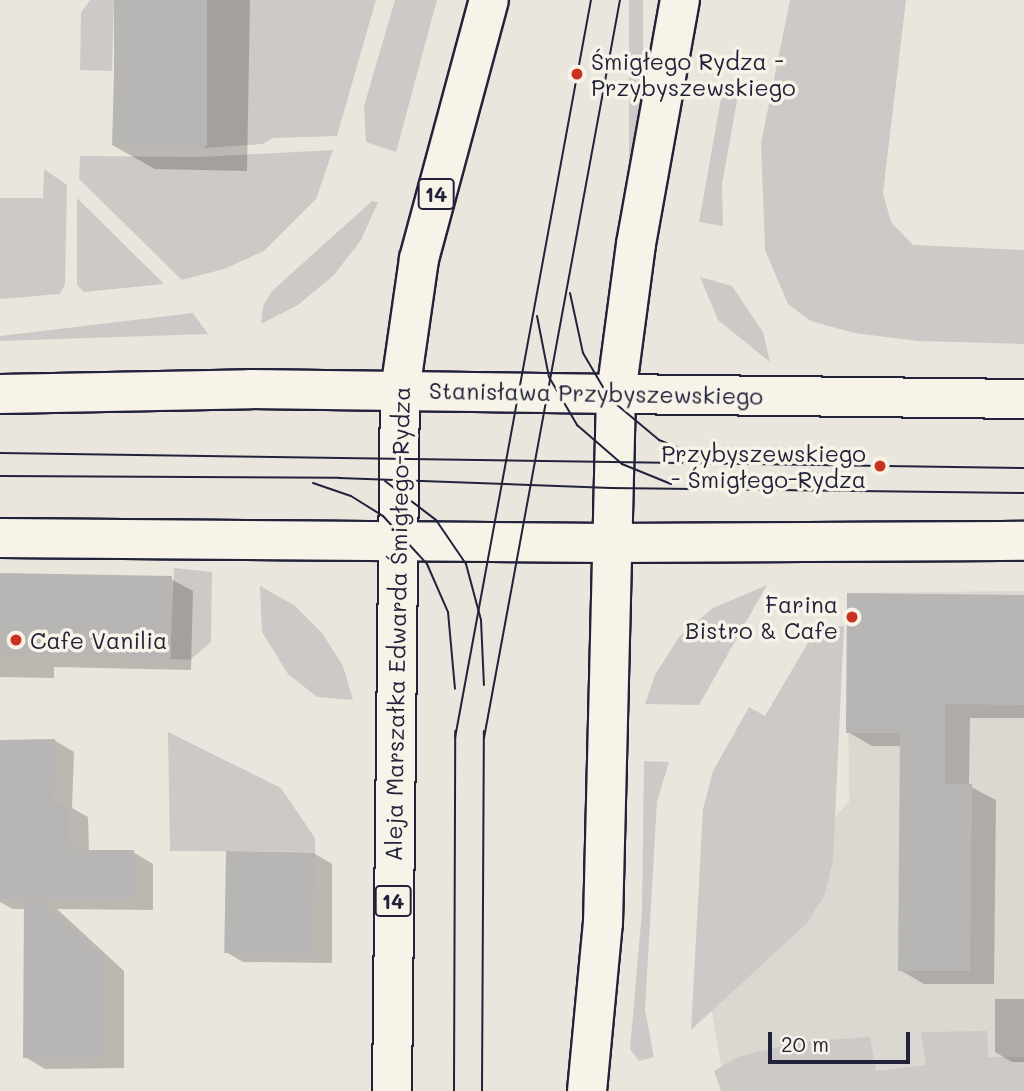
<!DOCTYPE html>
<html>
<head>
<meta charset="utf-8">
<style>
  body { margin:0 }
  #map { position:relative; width:1024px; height:1091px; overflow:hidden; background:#eae6de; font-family:Mali,sans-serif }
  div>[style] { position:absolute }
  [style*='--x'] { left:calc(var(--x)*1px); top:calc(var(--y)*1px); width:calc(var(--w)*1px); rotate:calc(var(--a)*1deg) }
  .built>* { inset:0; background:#dbd8d2 }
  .green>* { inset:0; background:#cdc9c6; transform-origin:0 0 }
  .shadow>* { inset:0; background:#0003 }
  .building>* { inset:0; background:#b8b6b5; transform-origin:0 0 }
  .roads { filter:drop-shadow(2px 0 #22223b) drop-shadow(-2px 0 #22223b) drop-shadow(0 2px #22223b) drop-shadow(0 -2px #22223b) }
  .minor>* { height:38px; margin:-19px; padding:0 19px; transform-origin:19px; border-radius:19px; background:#f7f3e8 }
  .major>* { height:38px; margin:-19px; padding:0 19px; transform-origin:19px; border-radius:19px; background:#f7f3e8 }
  .tram>* { height:2px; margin:-1px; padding:0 1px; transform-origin:1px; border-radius:1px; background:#22223b }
  .dots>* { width:19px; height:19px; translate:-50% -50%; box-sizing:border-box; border:4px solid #f7f3e8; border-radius:50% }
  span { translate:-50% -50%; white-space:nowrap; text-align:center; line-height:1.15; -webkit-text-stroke:7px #f7f3e8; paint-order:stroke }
  .shield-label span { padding:2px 5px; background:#f7f3e8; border:2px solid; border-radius:5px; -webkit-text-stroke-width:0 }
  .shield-label { font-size:21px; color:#22223b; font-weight:700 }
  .poi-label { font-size:23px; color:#22223b }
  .left { translate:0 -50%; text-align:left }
  .right { translate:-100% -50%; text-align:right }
  .street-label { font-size:23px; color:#22223b }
  .scale { position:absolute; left:768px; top:1032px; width:142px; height:32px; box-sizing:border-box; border:4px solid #22223b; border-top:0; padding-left:9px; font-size:21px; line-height:24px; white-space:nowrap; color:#22223b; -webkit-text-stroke:5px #f7f3e8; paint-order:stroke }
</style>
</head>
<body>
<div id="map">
  <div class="built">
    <div style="clip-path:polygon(1024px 591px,1024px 1091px,726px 1091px,701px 954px,849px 802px,847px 593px)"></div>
  </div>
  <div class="green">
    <div style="clip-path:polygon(90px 0,114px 0,112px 71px,80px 70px,81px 13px)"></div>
    <div style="clip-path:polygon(207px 0,376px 0,337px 136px,273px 138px,263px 144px,204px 148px)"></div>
    <div style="clip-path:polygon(395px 0,437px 0,396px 152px,366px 142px,364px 106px)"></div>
    <div style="left:629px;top:0;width:14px;height:207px"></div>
    <div style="clip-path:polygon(790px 0,906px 0,883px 193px,891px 222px,913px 245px,1024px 250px,1024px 344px,918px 341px,854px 333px,811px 321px,788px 304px,765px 250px,761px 143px)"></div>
    <div style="clip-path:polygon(723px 87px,739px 90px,722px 184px,723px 226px,699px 222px)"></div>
    <div style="clip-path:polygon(333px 150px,316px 199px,264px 251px,224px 269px,182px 280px,79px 179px,80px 156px,200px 157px)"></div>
    <div style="clip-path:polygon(44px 169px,67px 185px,65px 284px,60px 294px,0 299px,0 198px,43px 198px)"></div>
    <div style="clip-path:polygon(77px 198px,164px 284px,84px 292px,77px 285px)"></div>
    <div style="clip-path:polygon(372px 201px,378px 202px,361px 240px,334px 275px,298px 305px,261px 324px,263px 306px,272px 291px)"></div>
    <div style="clip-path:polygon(700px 277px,732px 286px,763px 332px,770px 362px,718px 320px)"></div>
    <div style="clip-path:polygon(193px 313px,208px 334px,0 341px,0 336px)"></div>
    <div style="clip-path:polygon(174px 568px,212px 572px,211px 642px,190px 660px,170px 659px)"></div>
    <div style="clip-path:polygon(767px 585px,699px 705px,645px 704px,655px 675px,679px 637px,713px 608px)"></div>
    <div style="clip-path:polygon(260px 586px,294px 605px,322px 633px,343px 666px,353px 700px,317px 697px,288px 674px,262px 632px)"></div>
    <div style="clip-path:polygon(844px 626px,833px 861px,824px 896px,807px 923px,691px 1030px,703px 809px,713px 771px,749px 707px,765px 716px,816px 629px)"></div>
    <div style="clip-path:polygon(168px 732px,281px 788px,315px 838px,315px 852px,170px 851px)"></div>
    <div style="clip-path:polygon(644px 761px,669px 762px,657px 801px,645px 1010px,654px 1057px,639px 1061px,630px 1049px,642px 911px)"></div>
    <div style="clip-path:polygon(987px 1031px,988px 1057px,1024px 1057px,1024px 1091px,721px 1091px,714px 1071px,740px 1056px,802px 1042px,870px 1037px,876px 1071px,926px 1065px,921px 1032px)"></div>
  </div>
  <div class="shadow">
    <div style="clip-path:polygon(116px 0,250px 0,247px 171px,155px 169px,112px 145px)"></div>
    <div style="clip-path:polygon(0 576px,171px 579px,193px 591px,191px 670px,54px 667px,54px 678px,0 677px)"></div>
    <div style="clip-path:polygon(1024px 597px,1024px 718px,970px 718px,969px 786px,996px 800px,994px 984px,924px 984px,900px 970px,902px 746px,872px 746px,848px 732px)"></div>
    <div style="clip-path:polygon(54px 740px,74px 752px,72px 808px,88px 817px,89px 852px,133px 852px,153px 864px,153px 910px,57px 909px,124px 971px,124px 1068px,45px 1069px,25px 1057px,26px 909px,13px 909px,0 902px,0 742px)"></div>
    <div style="clip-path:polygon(315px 854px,332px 864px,332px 963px,243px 962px,226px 952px)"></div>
    <div style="clip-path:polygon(995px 999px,1024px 999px,1024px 1062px,1012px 1062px,995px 1052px)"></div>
  </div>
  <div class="building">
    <div style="left:114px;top:0;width:93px;height:146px"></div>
    <div style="left:0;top:573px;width:172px;height:82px;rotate:1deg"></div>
    <div style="clip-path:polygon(847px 593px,1024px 595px,1024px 705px,945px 704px,945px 784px,972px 784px,970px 971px,898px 971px,900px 733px,846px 733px)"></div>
    <div style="clip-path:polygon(55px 739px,53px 804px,68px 804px,70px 850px,134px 850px,134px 899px,40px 899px,104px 958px,104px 1058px,23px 1058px,24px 899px,0 899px,0 740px)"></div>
    <div style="left:226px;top:851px;width:89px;height:102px;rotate:1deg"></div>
  </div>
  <div class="roads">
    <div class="minor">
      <div style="--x:616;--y:394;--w:408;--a:0.7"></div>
      <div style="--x:610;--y:543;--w:414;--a:-0.3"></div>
    </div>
    <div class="major">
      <div style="--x:0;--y:394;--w:251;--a:-1.1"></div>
      <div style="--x:251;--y:389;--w:365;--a:0.8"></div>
      <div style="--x:0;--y:538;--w:610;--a:0.47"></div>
      <div style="--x:392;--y:1091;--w:700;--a:-89.35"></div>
      <div style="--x:400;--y:391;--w:133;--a:-81.8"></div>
      <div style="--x:419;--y:259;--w:268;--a:-74.9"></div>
      <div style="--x:587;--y:1091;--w:169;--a:-84.6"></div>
      <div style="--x:603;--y:923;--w:529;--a:-88.59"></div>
      <div style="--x:616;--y:394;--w:151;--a:-82.4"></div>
      <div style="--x:636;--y:244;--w:248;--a:-79.8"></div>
    </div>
  </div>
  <div class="tram">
    <div style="--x:570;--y:293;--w:61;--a:77.8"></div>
    <div style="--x:583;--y:353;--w:53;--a:59.6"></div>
    <div style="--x:610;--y:399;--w:64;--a:39.9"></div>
    <div style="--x:659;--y:440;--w:51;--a:22"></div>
    <div style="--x:537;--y:316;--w:62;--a:78.9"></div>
    <div style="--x:549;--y:377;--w:56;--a:59.7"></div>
    <div style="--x:577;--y:425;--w:60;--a:40.9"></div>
    <div style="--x:622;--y:464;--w:53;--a:22.2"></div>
    <div style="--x:0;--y:453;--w:1024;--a:0.84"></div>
    <div style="--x:0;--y:476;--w:339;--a:0.3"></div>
    <div style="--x:339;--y:478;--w:272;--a:2.1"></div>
    <div style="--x:611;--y:488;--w:413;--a:0.7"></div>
    <div style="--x:385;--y:481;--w:64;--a:37.4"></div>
    <div style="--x:436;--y:520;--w:53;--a:55.7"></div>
    <div style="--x:466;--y:564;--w:58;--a:75"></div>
    <div style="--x:481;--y:620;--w:65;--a:87.4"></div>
    <div style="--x:313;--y:483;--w:40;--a:18.9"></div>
    <div style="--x:351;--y:496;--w:38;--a:32"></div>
    <div style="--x:383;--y:516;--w:65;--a:47.5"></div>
    <div style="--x:427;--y:564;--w:52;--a:66.4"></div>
    <div style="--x:448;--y:612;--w:77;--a:84.8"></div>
    <div style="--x:455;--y:738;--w:750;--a:-79.56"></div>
    <div style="--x:484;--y:738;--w:750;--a:-79.56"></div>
    <div style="--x:454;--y:1091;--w:360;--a:-89.8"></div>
    <div style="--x:482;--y:1091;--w:360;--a:-89.7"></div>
  </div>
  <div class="dots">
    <div style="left:577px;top:74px;background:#c8321e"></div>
    <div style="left:880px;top:466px;background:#c8321e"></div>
    <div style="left:852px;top:617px;background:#c8321e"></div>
    <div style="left:16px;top:640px;background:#c8321e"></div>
  </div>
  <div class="shield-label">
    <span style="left:436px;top:194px">14</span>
    <span style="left:393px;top:901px">14</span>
  </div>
  <div class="poi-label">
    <span class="left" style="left:591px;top:74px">Śmigłego Rydza -<br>Przybyszewskiego</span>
    <span class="right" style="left:866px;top:466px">Przybyszewskiego<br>- Śmigłego-Rydza</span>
    <span class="right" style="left:838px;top:617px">Farina<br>Bistro &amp; Cafe</span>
    <span class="left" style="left:30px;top:640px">Cafe Vanilia</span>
  </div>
  <div class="street-label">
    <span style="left:596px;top:393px;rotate:1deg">Stanisława Przybyszewskiego</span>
    <span style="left:397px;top:624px;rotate:-89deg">Aleja Marszałka Edwarda Śmigłego-Rydza</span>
  </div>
  <div class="scale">20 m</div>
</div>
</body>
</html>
